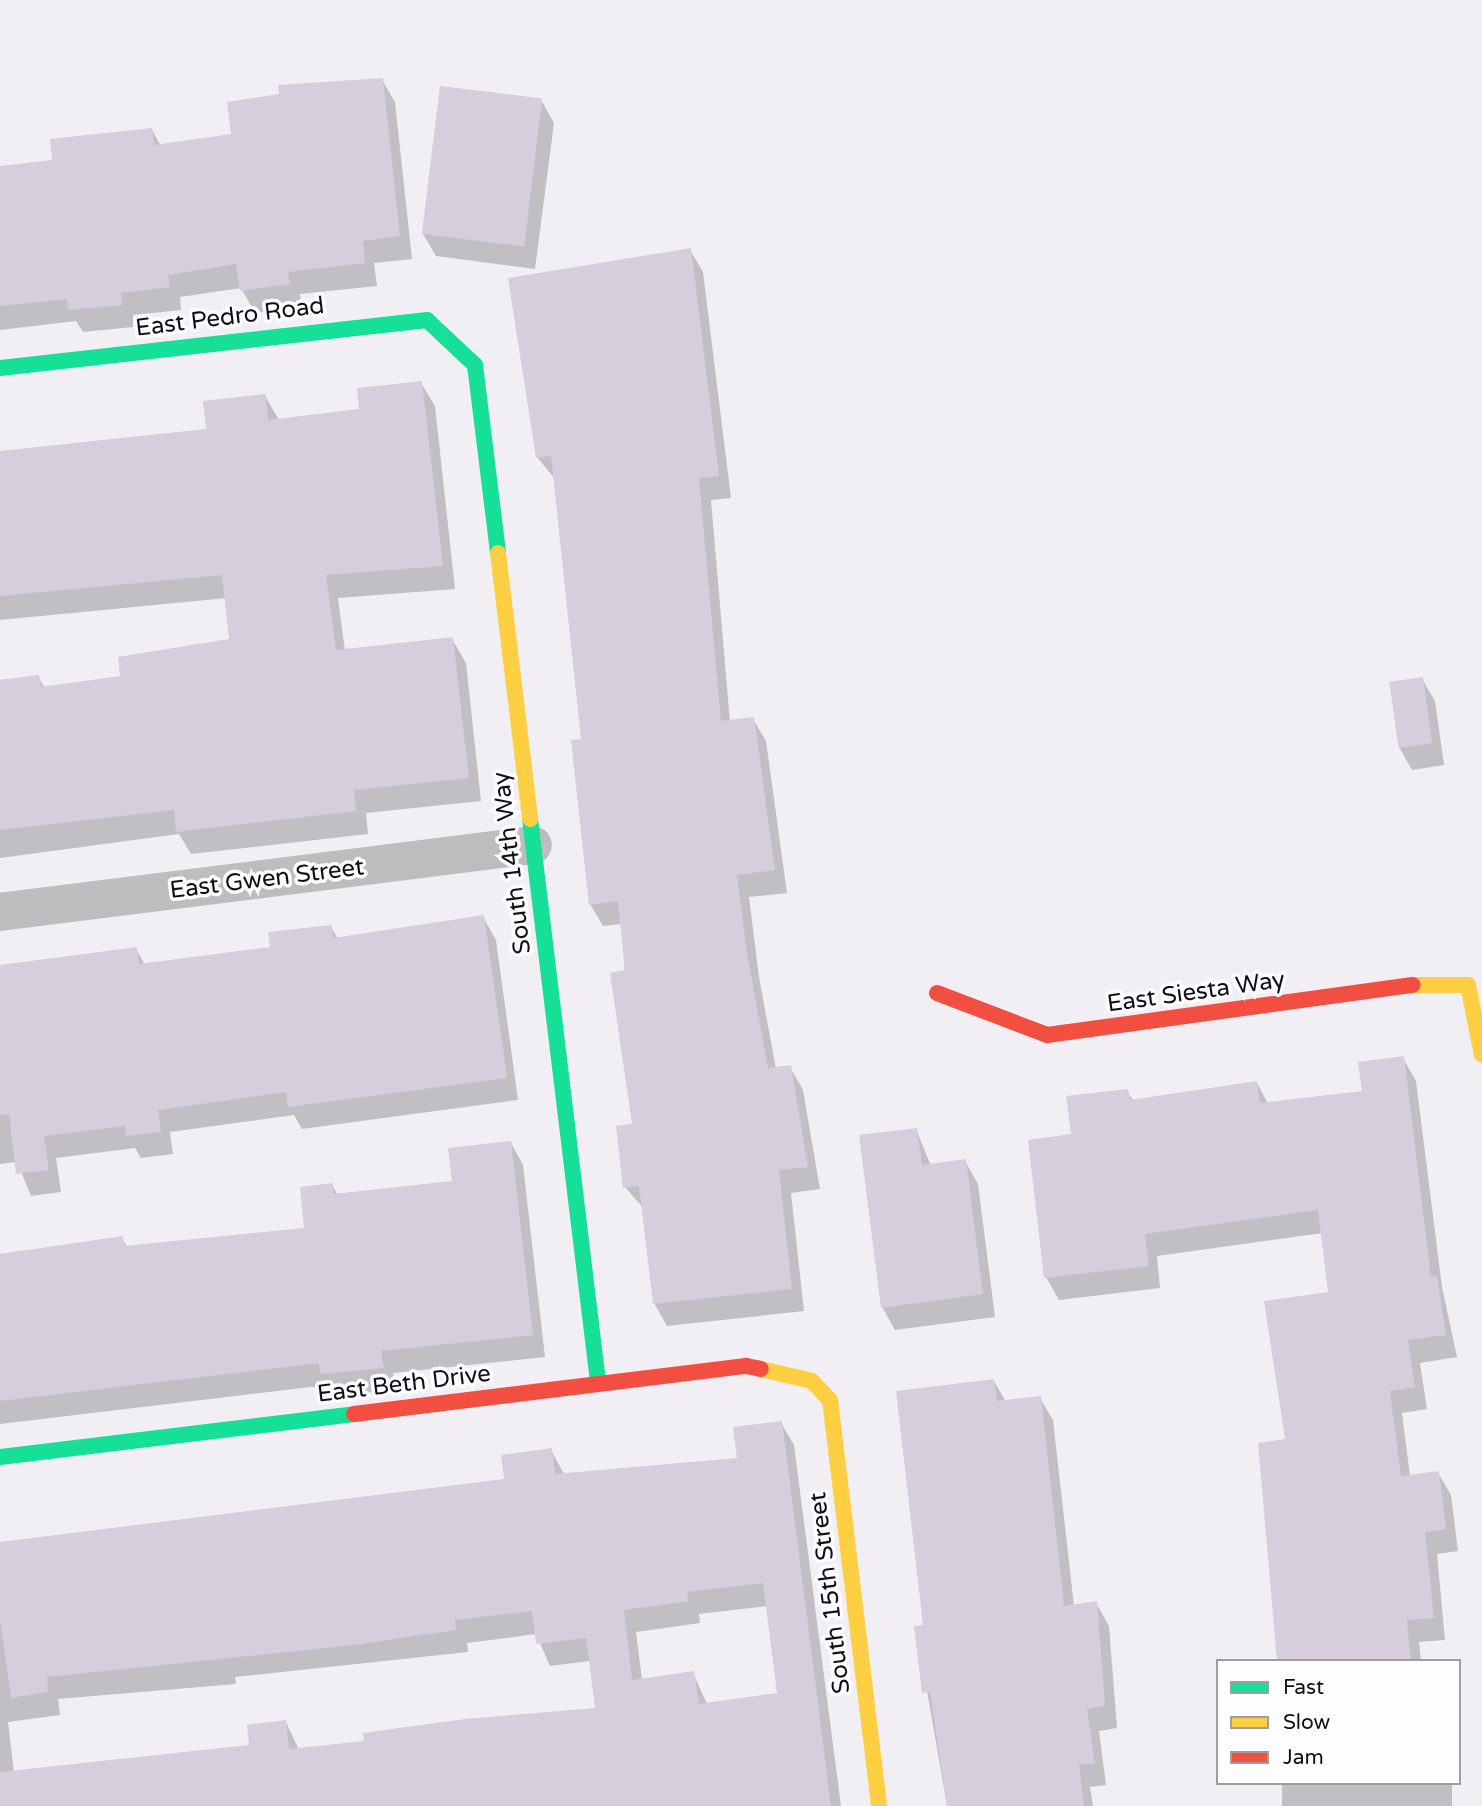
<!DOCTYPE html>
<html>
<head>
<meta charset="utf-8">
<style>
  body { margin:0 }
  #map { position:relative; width:1482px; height:1806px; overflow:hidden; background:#f2eff4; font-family:"Varela Round",sans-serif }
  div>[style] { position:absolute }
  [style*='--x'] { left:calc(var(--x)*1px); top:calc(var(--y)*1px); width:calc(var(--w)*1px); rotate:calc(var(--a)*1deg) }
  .shadow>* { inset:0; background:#0003; transform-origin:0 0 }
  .building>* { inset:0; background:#d6cddd; transform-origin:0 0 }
  .street>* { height:38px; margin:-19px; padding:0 19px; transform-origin:19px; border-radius:19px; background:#bdbcbe }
  .fast>* { height:16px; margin:-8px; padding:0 8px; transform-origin:8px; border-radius:8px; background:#16e098 }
  .slow>* { height:16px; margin:-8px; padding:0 8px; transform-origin:8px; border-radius:8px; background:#ffcf43 }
  .jam>* { height:16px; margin:-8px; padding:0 8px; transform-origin:8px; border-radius:8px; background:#f24e42 }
  span { translate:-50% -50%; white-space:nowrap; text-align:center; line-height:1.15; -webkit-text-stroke:7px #fdfcfe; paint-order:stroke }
  .street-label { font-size:24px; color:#110f13 }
  .legend { position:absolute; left:1216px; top:1659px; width:245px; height:126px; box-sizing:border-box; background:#fdfcfe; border:2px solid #9f9da0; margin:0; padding:9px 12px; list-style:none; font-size:21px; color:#110f13 }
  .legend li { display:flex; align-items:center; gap:14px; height:35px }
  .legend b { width:35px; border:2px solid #9f9da0 }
</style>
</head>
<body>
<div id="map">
  <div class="shadow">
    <div style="clip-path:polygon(382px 80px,395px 102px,412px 259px,374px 263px,377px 286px,300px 294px,302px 306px,255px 313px,241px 288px,180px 297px,181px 310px,133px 315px,133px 327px,83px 332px,76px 321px,0 330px,0 168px,54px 162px,152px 130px,161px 146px,233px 136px)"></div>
    <div style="clip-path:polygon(541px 100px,554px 123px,535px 269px,436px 256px,423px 234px)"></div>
    <div style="clip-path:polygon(690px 250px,703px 272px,731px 498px,711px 500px,730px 722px,753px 719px,766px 741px,787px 893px,749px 897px,759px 977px,776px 1069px,790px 1067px,803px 1090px,820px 1189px,791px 1193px,804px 1311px,667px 1326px,654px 1303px,644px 1209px,625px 1187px,634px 1126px,622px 924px,603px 926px,590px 904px,583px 741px,555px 479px,537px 457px)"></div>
    <div style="clip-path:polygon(421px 383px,435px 406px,455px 589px,338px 598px,345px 651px,452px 639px,466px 663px,481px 801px,366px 813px,368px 834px,191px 854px,179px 834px,0 858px,0 680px,38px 677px,45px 688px,122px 678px,188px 651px,187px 646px,231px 640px,227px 598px,0 620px,0 454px,208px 430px,265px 396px,279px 420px,361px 410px)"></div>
    <div style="clip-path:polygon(1422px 679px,1435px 701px,1444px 765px,1412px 770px,1399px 747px)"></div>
    <div style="clip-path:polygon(483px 917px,496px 940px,518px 1100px,302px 1129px,294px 1115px,170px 1132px,173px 1154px,141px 1158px,135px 1148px,56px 1158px,61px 1192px,31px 1196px,17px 1162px,0 1164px,0 966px,136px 949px,145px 965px,271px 948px,331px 927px,338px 939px)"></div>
    <div style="clip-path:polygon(1403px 1058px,1416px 1081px,1442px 1287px,1457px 1357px,1420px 1363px,1427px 1409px,1402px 1413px,1410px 1476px,1438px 1473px,1451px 1495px,1458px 1551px,1437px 1554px,1445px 1640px,1419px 1642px,1421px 1661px,1280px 1661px,1287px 1441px,1330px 1293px,1323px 1233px,1157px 1256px,1160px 1288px,1059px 1300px,1046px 1277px,1072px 1136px,1127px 1091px,1134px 1102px,1257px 1083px,1268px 1104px,1364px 1092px)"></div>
    <div style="clip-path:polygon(916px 1129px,931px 1166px,965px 1161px,978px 1184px,995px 1317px,895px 1330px,882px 1307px)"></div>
    <div style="clip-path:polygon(511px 1143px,523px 1165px,545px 1357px,393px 1373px,395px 1390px,334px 1396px,328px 1385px,0 1424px,0 1254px,122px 1238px,127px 1247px,306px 1230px,332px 1185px,338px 1195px,454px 1183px)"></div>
    <div style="clip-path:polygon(994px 1381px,1006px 1402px,1040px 1398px,1053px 1420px,1074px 1606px,1096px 1603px,1109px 1626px,1117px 1728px,1099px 1731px,1106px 1785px,1090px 1787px,1093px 1806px,947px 1806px,916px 1627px,925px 1626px)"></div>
    <div style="clip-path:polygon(evenodd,781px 1423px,794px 1445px,841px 1806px,0 1806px,0 1544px,506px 1481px,551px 1450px,564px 1474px,739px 1459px,781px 1423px,768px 1606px,779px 1694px,707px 1704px,693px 1673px,642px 1680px,636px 1632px,700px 1623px,699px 1614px,768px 1606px,781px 1423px,536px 1634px,550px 1666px,590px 1661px,597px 1710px,299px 1750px,286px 1722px,251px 1747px,14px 1772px,8px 1722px,60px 1715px,58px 1699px,236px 1684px,235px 1677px,468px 1652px,467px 1643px,536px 1634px)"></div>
    <div style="left:1282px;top:1783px;width:170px;height:23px"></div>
  </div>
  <div class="building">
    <div style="clip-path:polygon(383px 78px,400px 236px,363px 241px,365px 263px,288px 272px,290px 284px,240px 291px,236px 264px,168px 275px,170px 287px,121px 293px,122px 305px,68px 310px,67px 299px,0 306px,0 166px,52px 160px,50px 139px,152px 128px,154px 145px,231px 134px,227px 102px,279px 94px,278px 85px)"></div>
    <div style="left:440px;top:86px;width:103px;height:149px;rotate:7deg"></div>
    <div style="clip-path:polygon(691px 248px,719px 476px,699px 478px,721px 721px,754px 717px,775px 870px,737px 875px,747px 953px,768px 1068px,791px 1065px,808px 1167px,779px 1170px,792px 1289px,653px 1304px,639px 1186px,623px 1188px,616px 1126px,632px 1124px,610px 973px,625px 970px,618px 901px,589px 905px,571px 740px,581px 739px,551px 456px,536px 458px,508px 278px)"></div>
    <div style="clip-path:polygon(422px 381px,443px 566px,326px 575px,336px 650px,453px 637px,469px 778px,354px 790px,356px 811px,261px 822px,176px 832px,174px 810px,0 830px,0 680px,39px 675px,41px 687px,120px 676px,118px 657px,229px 639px,222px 575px,0 596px,0 451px,206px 429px,203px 401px,266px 394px,268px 420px,359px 409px,357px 388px)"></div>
    <div style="left:1423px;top:677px;width:67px;height:34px;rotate:82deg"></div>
    <div style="clip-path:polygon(484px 915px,507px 1078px,288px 1107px,286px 1092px,158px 1110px,161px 1132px,126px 1136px,125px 1126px,44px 1136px,49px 1170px,16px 1174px,9px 1114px,0 1115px,0 965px,137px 947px,139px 964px,270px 947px,268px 932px,332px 925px,333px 938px)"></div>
    <div style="clip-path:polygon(1404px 1056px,1431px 1277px,1437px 1276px,1446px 1335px,1408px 1340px,1415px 1387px,1390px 1391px,1401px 1476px,1439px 1471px,1446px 1529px,1425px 1532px,1434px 1618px,1407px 1620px,1411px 1661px,1277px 1661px,1258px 1443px,1285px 1439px,1264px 1301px,1328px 1292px,1318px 1210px,1145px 1234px,1149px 1266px,1044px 1278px,1028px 1140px,1071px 1134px,1066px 1096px,1128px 1089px,1130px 1100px,1257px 1081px,1260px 1103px,1362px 1091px,1358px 1062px)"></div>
    <div style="clip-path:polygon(917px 1128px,922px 1165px,966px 1159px,983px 1294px,881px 1308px,859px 1135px)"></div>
    <div style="clip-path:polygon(511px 1141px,533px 1335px,381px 1351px,384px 1368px,320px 1374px,319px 1363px,0 1401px,0 1254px,123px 1236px,124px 1246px,304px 1228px,300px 1187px,333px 1183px,334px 1194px,452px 1181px,448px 1148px)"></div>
    <div style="clip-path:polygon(994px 1379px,997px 1401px,1041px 1396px,1064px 1606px,1097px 1601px,1105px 1706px,1087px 1709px,1095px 1763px,1079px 1765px,1084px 1806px,947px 1806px,930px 1692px,922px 1693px,914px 1626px,923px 1625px,896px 1391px)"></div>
    <div style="clip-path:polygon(evenodd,782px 1421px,831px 1806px,0 1806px,0 1772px,249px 1745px,247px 1725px,286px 1720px,289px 1749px,364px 1741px,363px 1733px,465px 1719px,595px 1708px,586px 1638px,536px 1644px,532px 1611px,455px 1620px,456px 1630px,354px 1645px,47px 1677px,48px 1692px,11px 1698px,0 1619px,0 1542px,504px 1479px,501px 1455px,552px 1448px,555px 1474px,737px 1458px,733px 1427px,782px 1421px,763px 1583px,777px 1693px,699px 1704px,694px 1671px,632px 1680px,624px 1610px,689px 1601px,687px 1592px,763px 1583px)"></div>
  </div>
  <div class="street">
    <div style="--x:0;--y:912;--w:537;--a:-7.16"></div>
  </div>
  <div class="fast">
    <div style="--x:0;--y:368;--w:430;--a:-6.4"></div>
    <div style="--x:427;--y:320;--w:66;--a:43.2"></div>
    <div style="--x:475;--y:365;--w:189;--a:83"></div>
    <div style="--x:530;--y:819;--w:567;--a:83.11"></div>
    <div style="--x:0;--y:1457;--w:357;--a:-6.9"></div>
  </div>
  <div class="slow">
    <div style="--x:498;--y:553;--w:268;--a:83.1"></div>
    <div style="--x:1413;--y:985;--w:55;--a:0"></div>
    <div style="--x:1468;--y:985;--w:71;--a:78.7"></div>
    <div style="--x:761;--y:1369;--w:52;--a:13.2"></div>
    <div style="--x:812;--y:1381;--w:26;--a:47"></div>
    <div style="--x:830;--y:1400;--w:409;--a:83.1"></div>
  </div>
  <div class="jam">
    <div style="--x:937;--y:993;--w:118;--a:20.9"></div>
    <div style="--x:1047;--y:1035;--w:369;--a:-7.8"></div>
    <div style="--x:354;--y:1414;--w:395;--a:-7"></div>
    <div style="--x:746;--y:1366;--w:15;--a:11"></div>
  </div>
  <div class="street-label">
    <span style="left:230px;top:317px;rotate:-7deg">East Pedro Road</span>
    <span style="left:512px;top:863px;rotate:-97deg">South 14th Way</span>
    <span style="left:267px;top:879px;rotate:-7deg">East Gwen Street</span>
    <span style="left:1196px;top:992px;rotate:-8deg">East Siesta Way</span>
    <span style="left:404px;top:1384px;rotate:-7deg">East Beth Drive</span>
    <span style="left:830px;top:1593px;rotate:-97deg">South 15th Street</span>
  </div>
  <ul class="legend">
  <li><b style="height:9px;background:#16e098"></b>Fast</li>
  <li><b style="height:9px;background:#ffcf43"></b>Slow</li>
  <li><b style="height:9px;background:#f24e42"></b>Jam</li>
  </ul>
</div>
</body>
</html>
